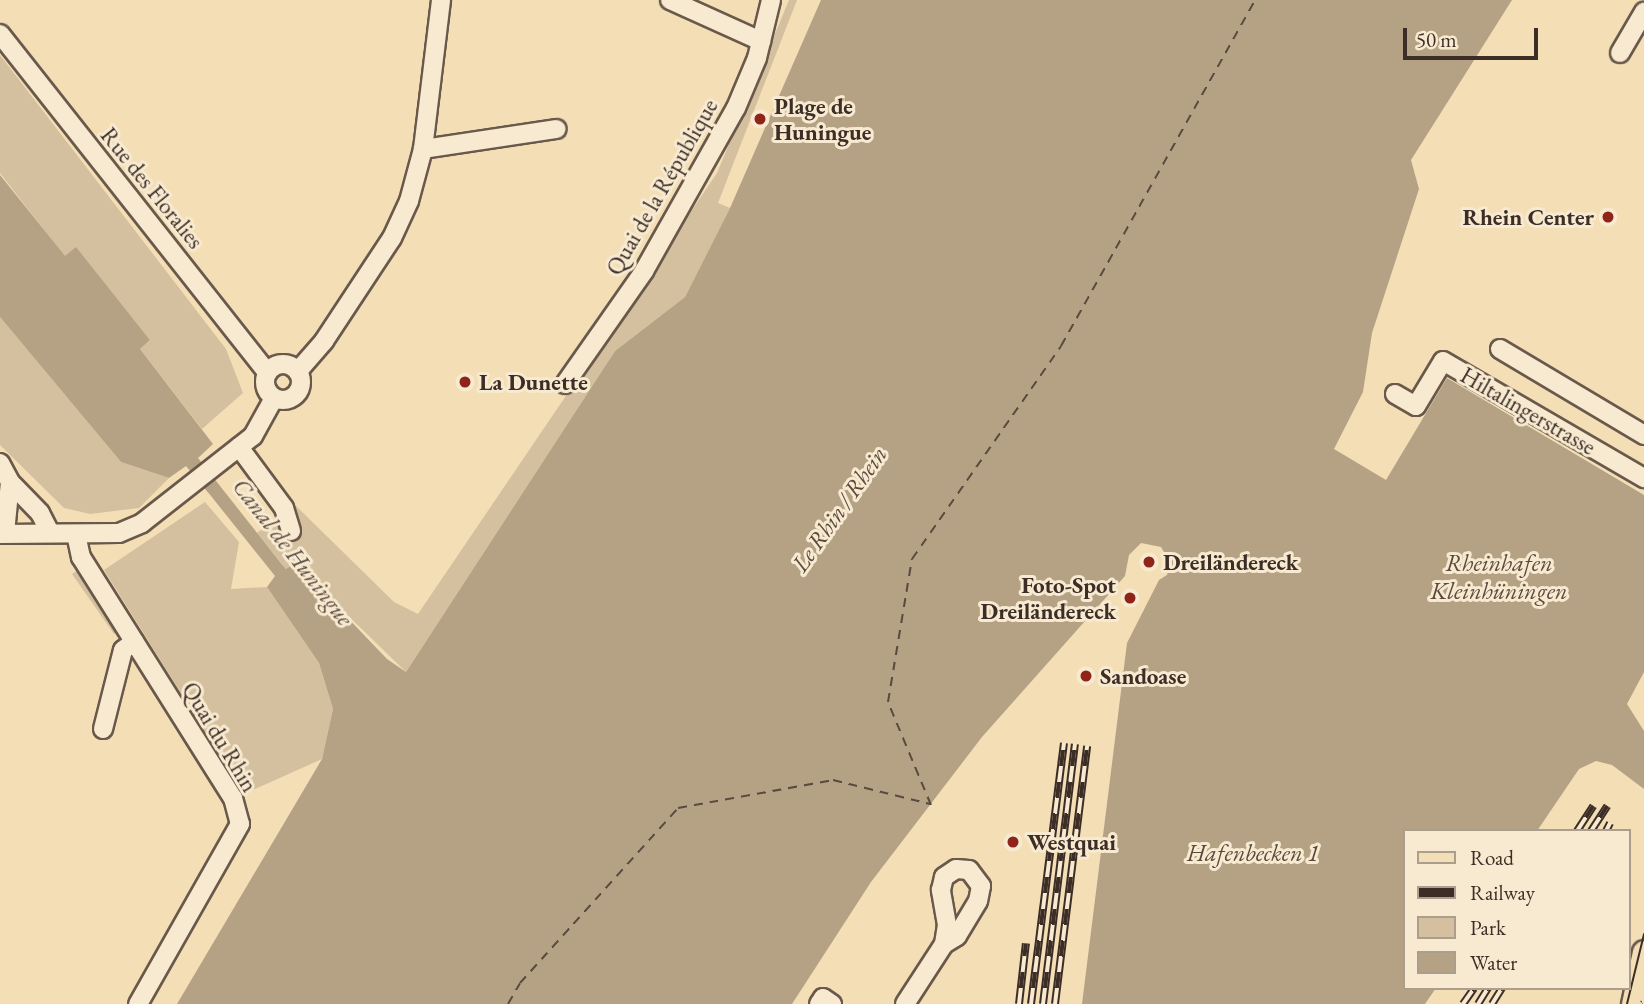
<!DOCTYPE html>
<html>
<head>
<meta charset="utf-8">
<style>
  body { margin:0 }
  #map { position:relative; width:1644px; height:1004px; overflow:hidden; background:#f3deb6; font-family:"EB Garamond",serif }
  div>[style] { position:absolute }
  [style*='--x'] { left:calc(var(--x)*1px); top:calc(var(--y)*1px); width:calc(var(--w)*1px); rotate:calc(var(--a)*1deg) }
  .green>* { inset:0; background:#d4c09e }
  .water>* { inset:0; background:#b5a285 }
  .ferry>* { height:2px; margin-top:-1px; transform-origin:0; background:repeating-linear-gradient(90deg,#5a4a3e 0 9px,transparent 0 16px) }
  .roads { filter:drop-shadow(2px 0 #6a594b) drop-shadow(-2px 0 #6a594b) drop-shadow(0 2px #6a594b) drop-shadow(0 -2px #6a594b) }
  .minor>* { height:18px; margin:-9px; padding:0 9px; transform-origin:9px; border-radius:9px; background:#f7ead0 }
  .minor>.ring { margin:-9px; padding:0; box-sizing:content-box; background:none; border:18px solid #f7ead0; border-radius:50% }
  .major>* { height:23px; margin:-11.5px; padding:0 11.5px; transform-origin:11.5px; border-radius:11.5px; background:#f3deb6 }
  .tram>* { height:2px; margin:-1px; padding:0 1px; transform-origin:1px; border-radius:1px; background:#3c2d27 }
  .rail>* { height:8px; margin-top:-4px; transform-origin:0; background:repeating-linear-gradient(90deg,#f7ead0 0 16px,#3c2d27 0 32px); box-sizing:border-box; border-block:2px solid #3c2d27 }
  .dots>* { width:19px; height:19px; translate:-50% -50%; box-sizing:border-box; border:4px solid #f7ead0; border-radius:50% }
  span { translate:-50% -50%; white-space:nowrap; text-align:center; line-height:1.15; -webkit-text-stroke:6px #f7ead0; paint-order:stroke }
  .poi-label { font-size:23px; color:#3c2d27; font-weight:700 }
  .left { translate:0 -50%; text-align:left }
  .right { translate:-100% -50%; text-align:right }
  .street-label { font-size:23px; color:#3c2d27 }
  .water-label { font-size:24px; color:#5a4a3e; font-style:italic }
  .legend { position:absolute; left:1403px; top:829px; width:228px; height:161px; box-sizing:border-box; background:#f7ead0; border:2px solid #ac9e8c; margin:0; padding:9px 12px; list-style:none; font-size:21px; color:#3c2d27 }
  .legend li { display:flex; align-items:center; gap:14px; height:35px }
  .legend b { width:35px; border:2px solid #ac9e8c }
  .scale { position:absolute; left:1403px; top:28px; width:135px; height:32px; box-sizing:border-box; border:4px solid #3c2d27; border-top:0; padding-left:9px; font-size:21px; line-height:24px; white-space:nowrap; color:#3c2d27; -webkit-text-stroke:5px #f7ead0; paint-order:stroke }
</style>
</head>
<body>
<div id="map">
  <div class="green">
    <div style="clip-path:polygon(789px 0,797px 0,718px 203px,730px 208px,685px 297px,615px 351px,406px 672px,294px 563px,286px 569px,257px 533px,294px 504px,394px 602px,418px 614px,717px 173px)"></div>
    <div style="clip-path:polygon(0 55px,226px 349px,243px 393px,202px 429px,140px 349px,150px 340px,76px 248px,65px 257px,0 173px)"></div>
    <div style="clip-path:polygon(0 317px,121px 462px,169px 478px,139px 508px,90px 514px,64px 508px,0 445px)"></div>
    <div style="clip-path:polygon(205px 502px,239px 542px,231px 589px,267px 587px,319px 663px,333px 709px,322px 759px,244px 794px,104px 570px)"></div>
    <div style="clip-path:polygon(77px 571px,117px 632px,114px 634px,72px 574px)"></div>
  </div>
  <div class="water">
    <div style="clip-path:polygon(821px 0,1512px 0,1411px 160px,1419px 189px,1372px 333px,1363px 392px,1334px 449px,1386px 480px,1447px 378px,1644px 495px,1644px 672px,1627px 704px,1644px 731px,1644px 789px,1612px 765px,1596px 761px,1579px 769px,1537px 831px,1404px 831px,1404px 988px,1436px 988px,1425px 1004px,1082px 1004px,1127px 643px,1159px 580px,1167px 575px,1170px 562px,1161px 547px,1141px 543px,1129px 555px,1125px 576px,982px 737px,871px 882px,792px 1004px,177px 1004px,322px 759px,333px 709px,319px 663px,267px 587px,275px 576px,211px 496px,186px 466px,169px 478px,121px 462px,0 317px,0 175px,65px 256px,76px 247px,150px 340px,140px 349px,213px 444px,198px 458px,280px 562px,286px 569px,295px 563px,387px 659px,406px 672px,615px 351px,685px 297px,730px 208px)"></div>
  </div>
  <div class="ferry">
    <div style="--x:931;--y:805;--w:112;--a:-112.7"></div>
    <div style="--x:888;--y:702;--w:145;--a:-80.5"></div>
    <div style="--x:912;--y:559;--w:260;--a:-55"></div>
    <div style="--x:1061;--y:346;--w:397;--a:-60.7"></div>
    <div style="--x:508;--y:1004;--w:24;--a:-60"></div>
    <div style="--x:520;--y:983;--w:236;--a:-47.9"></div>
    <div style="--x:678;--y:808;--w:158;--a:-10.2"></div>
    <div style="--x:833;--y:780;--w:100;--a:13.9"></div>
  </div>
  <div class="roads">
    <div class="minor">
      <div style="--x:670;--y:0;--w:100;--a:24.3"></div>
      <div style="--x:0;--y:34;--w:431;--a:51.7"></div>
      <div style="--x:1620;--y:53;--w:48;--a:-59.7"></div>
      <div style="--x:423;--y:149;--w:135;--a:-8.5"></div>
      <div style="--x:1500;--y:349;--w:168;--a:30.8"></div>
      <div class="ring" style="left:265px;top:364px;width:18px;height:18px"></div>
      <div style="--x:298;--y:371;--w:40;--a:-49"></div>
      <div style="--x:324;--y:341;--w:123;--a:-56.6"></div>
      <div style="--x:392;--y:238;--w:41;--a:-65.3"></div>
      <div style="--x:409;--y:201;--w:54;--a:-74.9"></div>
      <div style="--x:423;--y:149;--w:150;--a:-83.1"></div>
      <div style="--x:565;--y:384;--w:138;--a:-55"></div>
      <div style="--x:644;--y:271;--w:187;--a:-60.6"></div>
      <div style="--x:736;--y:108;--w:54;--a:-67.2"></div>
      <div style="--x:757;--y:58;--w:60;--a:-76.4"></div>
      <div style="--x:1395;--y:394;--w:24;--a:30"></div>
      <div style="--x:1416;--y:406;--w:52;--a:-59"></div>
      <div style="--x:1443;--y:361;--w:233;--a:30.2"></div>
      <div style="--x:239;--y:447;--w:76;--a:53.6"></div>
      <div style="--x:284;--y:508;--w:24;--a:73"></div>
      <div style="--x:0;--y:463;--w:21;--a:62"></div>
      <div style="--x:10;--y:482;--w:43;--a:45.9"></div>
      <div style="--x:40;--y:513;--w:22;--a:63"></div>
      <div style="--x:5;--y:533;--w:51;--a:-84.4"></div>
      <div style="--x:0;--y:534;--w:119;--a:-0.5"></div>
      <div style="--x:119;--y:533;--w:25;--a:-23"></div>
      <div style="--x:142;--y:523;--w:141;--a:-38.1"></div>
      <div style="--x:253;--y:436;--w:43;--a:-61.1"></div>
      <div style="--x:76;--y:534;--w:24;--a:78"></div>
      <div style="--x:81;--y:557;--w:285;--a:57.8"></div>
      <div style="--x:233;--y:798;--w:27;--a:75"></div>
      <div style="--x:240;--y:824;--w:207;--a:119.5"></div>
      <div style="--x:103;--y:729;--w:81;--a:-75.8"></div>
      <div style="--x:123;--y:650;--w:14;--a:-36"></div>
      <div style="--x:819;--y:1004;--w:7;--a:-56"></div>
      <div style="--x:823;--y:998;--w:11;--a:34"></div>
      <div style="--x:905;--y:1004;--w:72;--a:-57"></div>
      <div style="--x:944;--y:944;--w:19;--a:-81"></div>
      <div style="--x:947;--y:925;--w:36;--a:-100"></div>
      <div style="--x:941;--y:890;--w:13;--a:-77"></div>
      <div style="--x:944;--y:877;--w:14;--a:-34"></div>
      <div style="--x:956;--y:869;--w:13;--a:4"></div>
      <div style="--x:969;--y:870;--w:20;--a:53"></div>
      <div style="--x:981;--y:886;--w:15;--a:101"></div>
      <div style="--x:978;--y:901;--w:41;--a:121"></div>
      <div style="--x:957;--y:936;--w:15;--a:148"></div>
    </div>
    <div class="major">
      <div style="--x:1633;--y:1004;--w:53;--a:-78.1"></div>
    </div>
  </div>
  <div class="tram">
    <div style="--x:1627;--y:1004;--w:72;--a:-76.3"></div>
  </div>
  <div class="rail">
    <div style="--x:1577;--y:831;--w:30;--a:-57"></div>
    <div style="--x:1591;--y:831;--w:30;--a:-57"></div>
    <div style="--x:1606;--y:831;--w:9;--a:-63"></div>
    <div style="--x:1019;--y:1004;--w:61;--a:-83.5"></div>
    <div style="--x:1031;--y:1004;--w:263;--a:-82.8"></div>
    <div style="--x:1043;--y:1004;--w:262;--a:-83"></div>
    <div style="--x:1055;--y:1004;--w:260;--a:-82.9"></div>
    <div style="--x:1463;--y:1004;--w:19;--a:-55"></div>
    <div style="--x:1478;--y:1004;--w:19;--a:-58"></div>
    <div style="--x:1492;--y:1004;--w:19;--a:-58"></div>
    <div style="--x:1643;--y:1004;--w:1;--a:-45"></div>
  </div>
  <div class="dots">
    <div style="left:760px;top:119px;background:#8f2418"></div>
    <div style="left:1608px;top:217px;background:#8f2418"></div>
    <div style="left:465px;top:382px;background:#8f2418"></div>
    <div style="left:1149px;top:562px;background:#8f2418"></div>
    <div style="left:1130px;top:598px;background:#8f2418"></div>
    <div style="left:1086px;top:676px;background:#8f2418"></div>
    <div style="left:1013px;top:842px;background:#8f2418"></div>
  </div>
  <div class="poi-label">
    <span class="left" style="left:774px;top:119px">Plage de<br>Huningue</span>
    <span class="right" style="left:1594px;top:217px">Rhein Center</span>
    <span class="left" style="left:479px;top:382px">La Dunette</span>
    <span class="left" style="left:1163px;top:562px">Dreiländereck</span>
    <span class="right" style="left:1116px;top:598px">Foto-Spot<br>Dreiländereck</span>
    <span class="left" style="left:1100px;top:676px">Sandoase</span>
    <span class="left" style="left:1027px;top:842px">Westquai</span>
  </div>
  <div class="street-label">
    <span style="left:662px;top:187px;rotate:-60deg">Quai de la République</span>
    <span style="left:152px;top:188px;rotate:51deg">Rue des Floralies</span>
    <span style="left:1528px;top:411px;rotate:30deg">Hiltalingerstrasse</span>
    <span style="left:220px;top:737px;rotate:59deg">Quai du Rhin</span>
  </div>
  <div class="water-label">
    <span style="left:839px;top:509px;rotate:-55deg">Le Rhin / Rhein</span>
    <span style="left:293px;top:552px;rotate:52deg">Canal de Huningue</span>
    <span style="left:1499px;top:577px">Rheinhafen<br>Kleinhüningen</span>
    <span style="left:1253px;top:853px">Hafenbecken 1</span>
  </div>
  <ul class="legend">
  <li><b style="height:9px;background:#f3deb6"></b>Road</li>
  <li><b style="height:9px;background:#3c2d27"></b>Railway</li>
  <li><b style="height:19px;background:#d4c09e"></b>Park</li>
  <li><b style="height:19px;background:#b5a285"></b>Water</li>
  </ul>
  <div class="scale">50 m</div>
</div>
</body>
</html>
